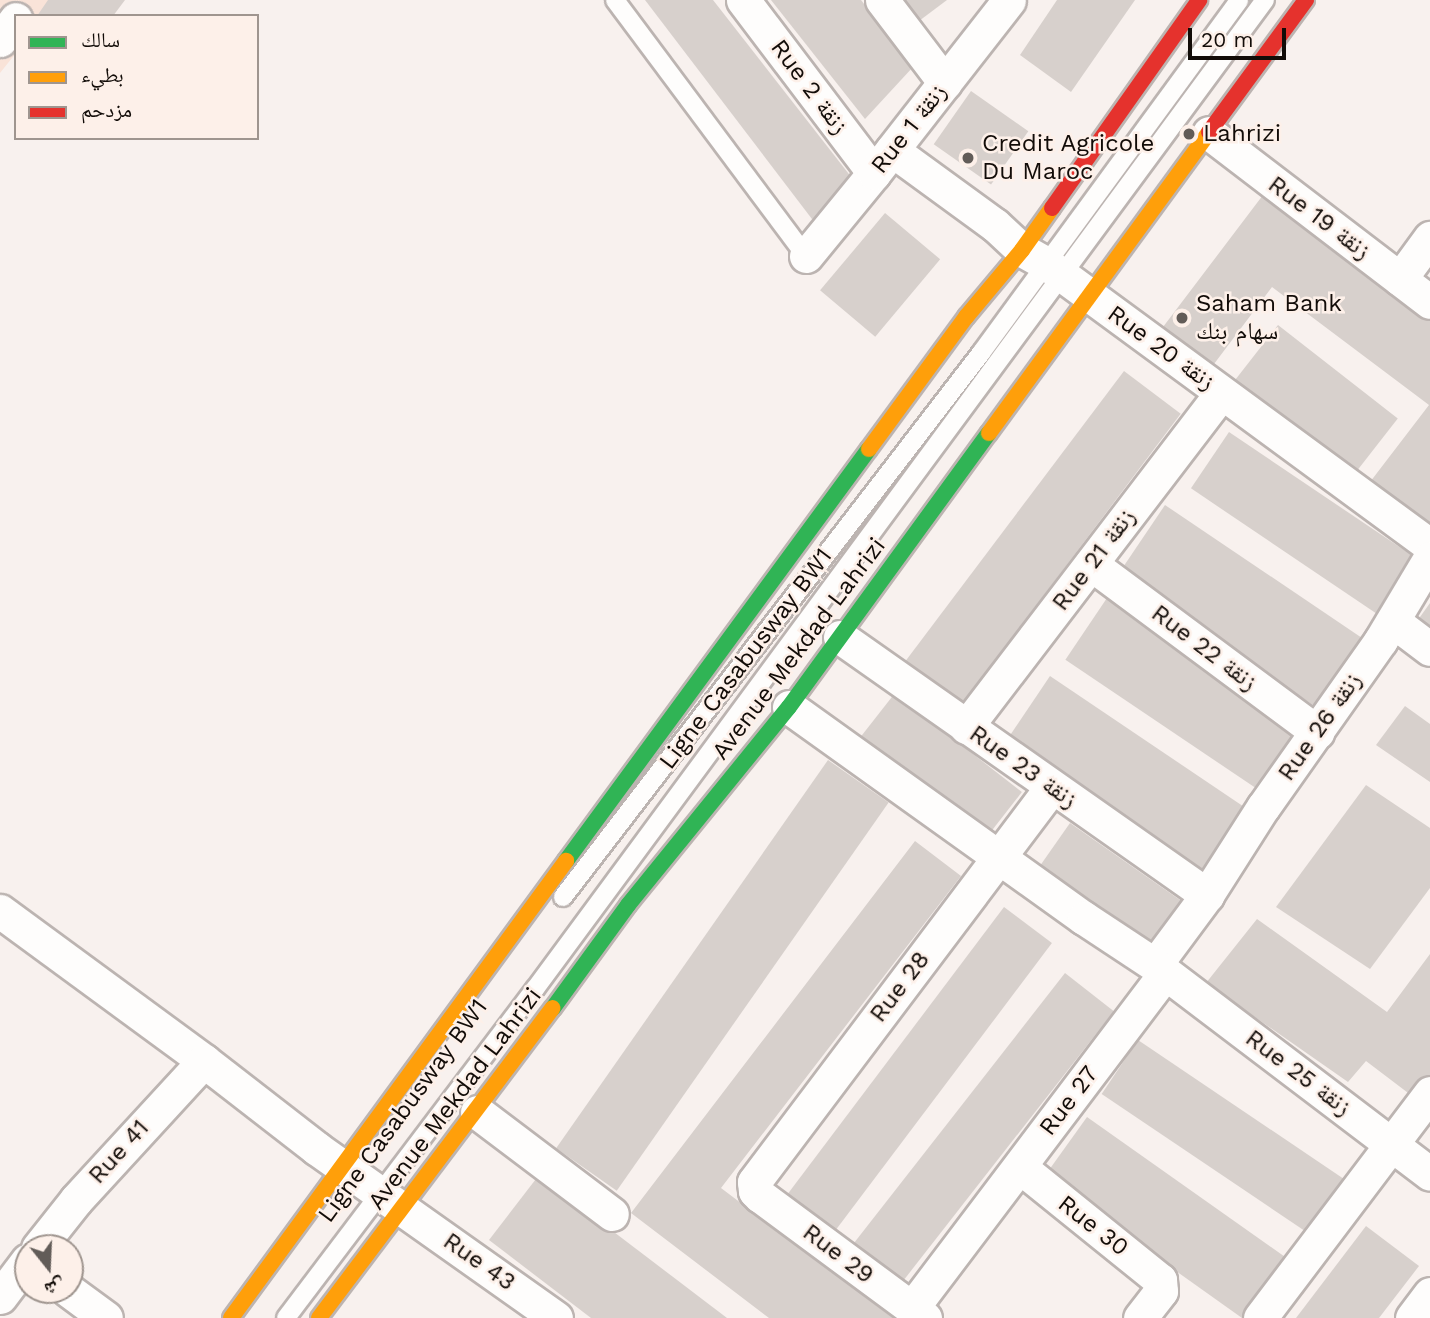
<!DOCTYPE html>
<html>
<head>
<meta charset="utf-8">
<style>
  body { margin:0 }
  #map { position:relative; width:1430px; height:1318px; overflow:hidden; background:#f8f1ee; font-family:"Work Sans","Noto Naskh Arabic",sans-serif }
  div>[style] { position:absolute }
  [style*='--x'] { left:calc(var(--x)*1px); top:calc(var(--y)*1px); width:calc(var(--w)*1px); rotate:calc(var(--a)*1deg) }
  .green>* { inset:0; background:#f9e3d8 }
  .building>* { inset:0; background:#d7d0cc; transform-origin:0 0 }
  .roads { filter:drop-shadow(2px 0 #bcb4b1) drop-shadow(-2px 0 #bcb4b1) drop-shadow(0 2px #bcb4b1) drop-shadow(0 -2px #bcb4b1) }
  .lane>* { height:18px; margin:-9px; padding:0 9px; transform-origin:9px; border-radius:9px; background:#fefdfc }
  .street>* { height:33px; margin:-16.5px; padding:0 16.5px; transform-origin:16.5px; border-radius:16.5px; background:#fefdfc }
  .fast>* { height:16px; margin:-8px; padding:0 8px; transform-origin:8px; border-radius:8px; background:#30b455 }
  .slow>* { height:16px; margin:-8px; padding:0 8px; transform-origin:8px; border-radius:8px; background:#ff9f0a }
  .jam>* { height:16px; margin:-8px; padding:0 8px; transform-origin:8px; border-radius:8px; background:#e5322d }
  .dots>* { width:19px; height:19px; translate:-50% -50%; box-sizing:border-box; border:4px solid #fdf0e9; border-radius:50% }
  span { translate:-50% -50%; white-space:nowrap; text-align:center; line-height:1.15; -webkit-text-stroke:5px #fdf0e9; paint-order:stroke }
  .street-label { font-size:24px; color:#120c08 }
  .poi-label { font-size:24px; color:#120c08 }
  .left { translate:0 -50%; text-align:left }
  .legend { position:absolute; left:14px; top:14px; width:245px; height:126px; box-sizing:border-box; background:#fdf0e9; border:2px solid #9f958f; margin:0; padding:9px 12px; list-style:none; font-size:21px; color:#120c08 }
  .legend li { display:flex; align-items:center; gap:14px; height:35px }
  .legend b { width:35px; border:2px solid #9f958f }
  .north { position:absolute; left:14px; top:1234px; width:70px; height:70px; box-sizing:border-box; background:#fdf0e9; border:2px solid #9f958f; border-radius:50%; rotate:162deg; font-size:19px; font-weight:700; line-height:28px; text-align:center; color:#120c08 }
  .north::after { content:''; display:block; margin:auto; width:24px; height:32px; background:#625c58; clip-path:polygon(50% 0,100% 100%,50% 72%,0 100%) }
  .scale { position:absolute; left:1188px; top:28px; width:98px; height:32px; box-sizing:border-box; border:4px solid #120c08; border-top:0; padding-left:9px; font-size:21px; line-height:24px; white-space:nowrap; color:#120c08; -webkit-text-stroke:5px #fdf0e9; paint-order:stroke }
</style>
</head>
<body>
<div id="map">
  <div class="green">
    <div style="clip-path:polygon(0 0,56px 0,44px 16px,16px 16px,16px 53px,0 73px)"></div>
  </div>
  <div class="building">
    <div style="clip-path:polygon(48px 0,125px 0,113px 16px,37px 16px)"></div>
    <div style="clip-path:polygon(645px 0,713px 0,859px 187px,815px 223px)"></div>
    <div style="clip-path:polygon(771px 0,861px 0,913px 67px,865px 119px)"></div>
    <div style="clip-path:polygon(884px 0,947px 0,907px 30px)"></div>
    <div style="clip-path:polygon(1057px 0,1135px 0,1071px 92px,1020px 55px)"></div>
    <div style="left:971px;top:91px;width:70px;height:65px;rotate:35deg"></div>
    <div style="clip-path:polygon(1263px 195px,1430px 320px,1430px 523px,1425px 529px,1367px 486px,1429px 405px,1272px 287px,1214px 364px,1163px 327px)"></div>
    <div style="left:885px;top:213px;width:72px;height:101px;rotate:40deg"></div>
    <div style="left:1278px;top:325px;width:152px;height:71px;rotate:38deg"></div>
    <div style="left:1124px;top:371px;width:71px;height:368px;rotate:37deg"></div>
    <div style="left:1229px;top:432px;width:229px;height:68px;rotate:34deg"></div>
    <div style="left:1165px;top:505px;width:243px;height:83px;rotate:34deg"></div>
    <div style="left:1109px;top:595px;width:239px;height:78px;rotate:34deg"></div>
    <div style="clip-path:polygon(1430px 603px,1430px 635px,1415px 624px)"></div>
    <div style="left:1050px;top:676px;width:241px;height:82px;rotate:34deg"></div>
    <div style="left:895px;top:693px;width:161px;height:55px;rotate:38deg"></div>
    <div style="clip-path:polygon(1405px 706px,1430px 724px,1430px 782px,1376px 745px)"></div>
    <div style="left:828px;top:760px;width:74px;height:474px;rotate:35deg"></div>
    <div style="clip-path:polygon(1366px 785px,1430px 828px,1430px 888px,1370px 969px,1276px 907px)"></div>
    <div style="left:1070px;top:823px;width:143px;height:62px;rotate:35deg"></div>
    <div style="clip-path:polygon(915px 841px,961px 876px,721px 1188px,893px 1318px,769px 1318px,631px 1213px)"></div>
    <div style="left:1004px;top:907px;width:60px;height:367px;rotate:37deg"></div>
    <div style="clip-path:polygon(1257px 919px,1387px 1012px,1430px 954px,1430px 1088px,1420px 1102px,1366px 1061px,1348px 1082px,1206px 983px)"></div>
    <div style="left:1065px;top:973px;width:62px;height:351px;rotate:38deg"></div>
    <div style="left:1138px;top:1040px;width:260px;height:65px;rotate:34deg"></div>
    <div style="clip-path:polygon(1087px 1117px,1295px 1264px,1257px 1318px,1242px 1318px,1044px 1177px)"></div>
    <div style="clip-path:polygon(539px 1175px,727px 1318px,591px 1318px,489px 1240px)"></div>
    <div style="clip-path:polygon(1366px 1226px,1419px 1266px,1379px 1318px,1296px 1318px)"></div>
  </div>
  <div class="roads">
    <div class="lane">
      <div style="--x:615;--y:0;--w:319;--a:53.3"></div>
      <div style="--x:563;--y:897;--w:686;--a:-52.46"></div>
      <div style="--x:981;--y:353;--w:437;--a:-53.8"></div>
      <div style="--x:286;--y:1318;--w:413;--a:-52.9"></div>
      <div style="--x:535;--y:989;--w:1229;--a:-53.57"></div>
    </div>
    <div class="street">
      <div style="--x:743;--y:0;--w:217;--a:52.9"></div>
      <div style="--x:882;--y:0;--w:104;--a:52.8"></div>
      <div style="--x:0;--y:40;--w:26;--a:-53"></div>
      <div style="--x:1209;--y:133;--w:278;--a:37.4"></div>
      <div style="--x:892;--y:150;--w:127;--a:36.1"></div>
      <div style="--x:995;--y:225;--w:37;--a:43"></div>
      <div style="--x:1022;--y:250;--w:29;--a:29"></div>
      <div style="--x:1047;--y:264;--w:475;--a:36.3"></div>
      <div style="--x:806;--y:256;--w:107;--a:-50.7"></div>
      <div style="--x:874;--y:173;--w:219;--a:-52"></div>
      <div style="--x:1400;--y:279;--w:51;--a:-53.8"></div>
      <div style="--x:1430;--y:558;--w:96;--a:120.9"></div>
      <div style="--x:1381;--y:640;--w:204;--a:125.2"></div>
      <div style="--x:1263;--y:807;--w:104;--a:122.5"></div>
      <div style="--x:1207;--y:895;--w:87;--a:126.6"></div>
      <div style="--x:1155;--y:965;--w:345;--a:37.2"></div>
      <div style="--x:1091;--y:564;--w:282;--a:36.6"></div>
      <div style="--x:1393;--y:621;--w:46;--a:37.1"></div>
      <div style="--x:840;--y:637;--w:449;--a:35.1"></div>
      <div style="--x:789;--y:707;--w:363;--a:35.6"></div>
      <div style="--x:1084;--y:918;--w:85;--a:33.5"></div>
      <div style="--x:966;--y:727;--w:420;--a:-52.6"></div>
      <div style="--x:0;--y:911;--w:253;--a:36.3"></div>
      <div style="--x:204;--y:1061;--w:142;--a:37.8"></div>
      <div style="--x:316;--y:1148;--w:294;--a:35.3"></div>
      <div style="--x:477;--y:1112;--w:169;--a:37.1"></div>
      <div style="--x:1020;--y:1167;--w:180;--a:38.9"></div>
      <div style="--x:1160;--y:1280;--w:11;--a:85"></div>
      <div style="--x:1161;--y:1291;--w:34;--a:128"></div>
      <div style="--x:38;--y:1248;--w:61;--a:-51.6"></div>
      <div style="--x:76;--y:1200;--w:189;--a:-47.4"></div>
      <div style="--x:68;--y:1290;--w:47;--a:36.4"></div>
      <div style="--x:0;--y:1297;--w:46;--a:-52.9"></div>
      <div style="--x:912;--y:1308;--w:420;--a:-52.9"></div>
      <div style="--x:925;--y:1318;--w:205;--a:-143.5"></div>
      <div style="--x:760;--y:1196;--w:7;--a:-135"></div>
      <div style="--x:755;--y:1191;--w:9;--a:-96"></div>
      <div style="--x:754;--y:1182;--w:493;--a:-53"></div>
      <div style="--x:1260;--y:1318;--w:282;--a:-52.9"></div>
      <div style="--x:1412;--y:1318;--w:30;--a:-53"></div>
    </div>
    <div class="fast">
      <div style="--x:566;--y:861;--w:511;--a:-53.67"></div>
      <div style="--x:553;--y:1008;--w:127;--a:-53.9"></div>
      <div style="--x:628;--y:905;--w:255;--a:-50.9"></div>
      <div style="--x:789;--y:707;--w:339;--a:-53.9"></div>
    </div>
    <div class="slow">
      <div style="--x:989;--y:433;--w:373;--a:-53.8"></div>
      <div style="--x:869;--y:449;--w:164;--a:-53.7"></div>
      <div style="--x:966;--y:317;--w:87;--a:-50.1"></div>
      <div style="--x:1022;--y:250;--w:52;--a:-54.5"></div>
      <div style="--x:231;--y:1318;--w:567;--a:-53.76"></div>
      <div style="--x:319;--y:1318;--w:388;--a:-53"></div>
    </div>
    <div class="jam">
      <div style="--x:1209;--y:132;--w:164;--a:-53.7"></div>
      <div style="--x:1052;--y:208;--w:255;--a:-54.7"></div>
    </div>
  </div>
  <div class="dots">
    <div style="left:1189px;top:134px;background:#625c58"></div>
    <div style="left:968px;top:158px;background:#625c58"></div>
    <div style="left:1182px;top:318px;background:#625c58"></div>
  </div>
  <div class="street-label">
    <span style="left:809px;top:87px;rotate:53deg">Rue 2 زنقة</span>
    <span style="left:909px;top:129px;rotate:-52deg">Rue 1 زنقة</span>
    <span style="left:1319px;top:218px;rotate:37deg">Rue 19 زنقة</span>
    <span style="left:1161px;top:348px;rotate:36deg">Rue 20 زنقة</span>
    <span style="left:1094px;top:560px;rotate:-53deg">Rue 21 زنقة</span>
    <span style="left:1204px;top:648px;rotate:37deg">Rue 22 زنقة</span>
    <span style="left:799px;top:649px;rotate:-53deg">Avenue Mekdad Lahrizi</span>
    <span style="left:746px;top:659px;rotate:-53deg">Ligne Casabusway BW1</span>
    <span style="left:1320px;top:727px;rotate:-55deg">Rue 26 زنقة</span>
    <span style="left:1023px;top:767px;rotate:35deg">Rue 23 زنقة</span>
    <span style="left:900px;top:987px;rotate:-53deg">Rue 28</span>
    <span style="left:1298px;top:1073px;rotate:37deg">Rue 25 زنقة</span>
    <span style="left:455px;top:1099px;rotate:-53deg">Avenue Mekdad Lahrizi</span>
    <span style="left:1069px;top:1101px;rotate:-53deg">Rue 27</span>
    <span style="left:403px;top:1111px;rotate:-54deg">Ligne Casabusway BW1</span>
    <span style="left:119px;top:1152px;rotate:-48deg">Rue 41</span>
    <span style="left:1093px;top:1226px;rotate:38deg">Rue 30</span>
    <span style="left:838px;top:1254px;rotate:37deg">Rue 29</span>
    <span style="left:479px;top:1262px;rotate:35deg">Rue 43</span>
  </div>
  <div class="poi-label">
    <span class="left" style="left:1203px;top:134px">Lahrizi</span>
    <span class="left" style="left:982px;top:158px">Credit Agricole<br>Du Maroc</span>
    <span class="left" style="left:1196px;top:318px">Saham Bank<br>سهام بنك</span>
  </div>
  <ul class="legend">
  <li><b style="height:9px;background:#30b455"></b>سالك</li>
  <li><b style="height:9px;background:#ff9f0a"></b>بطيء</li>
  <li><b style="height:9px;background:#e5322d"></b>مزدحم</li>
  </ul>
  <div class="north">ش</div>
  <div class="scale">20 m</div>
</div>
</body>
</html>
